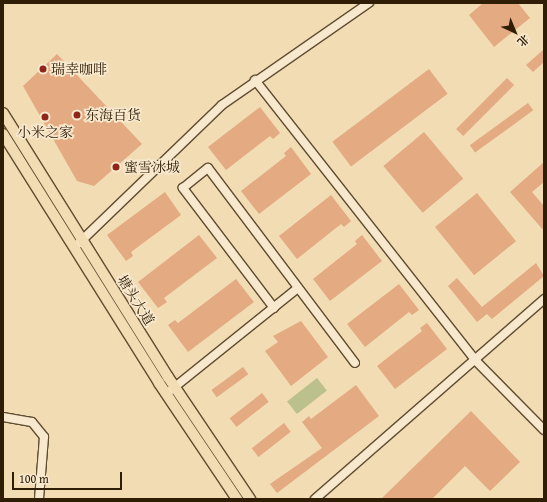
<!DOCTYPE html>
<html>
<head>
<meta charset="utf-8">
<style>
  body { margin:0 }
  #map { position:relative; width:547px; height:502px; overflow:hidden; background:#f2dcb3; font-family:"Gentium Book Plus","Noto Serif SC",serif }
  div>[style] { position:absolute }
  [style*='--x'] { left:calc(var(--x)*1px); top:calc(var(--y)*1px); width:calc(var(--w)*1px); rotate:calc(var(--a)*1deg) }
  .green>* { inset:0; background:#bcc08c; transform-origin:0 0 }
  .building>* { inset:0; background:#e4aa81; transform-origin:0 0 }
  .roads { filter:drop-shadow(1px 0 #604d30) drop-shadow(-1px 0 #604d30) drop-shadow(0 1px #604d30) drop-shadow(0 -1px #604d30) }
  .minor>* { height:8px; margin:-4px; padding:0 4px; transform-origin:4px; border-radius:4px; background:#f7e8ce }
  .major>* { height:10px; margin:-5px; padding:0 5px; transform-origin:5px; border-radius:5px; background:#f2dcb3 }
  .dots>* { width:11px; height:11px; translate:-50% -50%; box-sizing:border-box; border:2px solid #f7e8ce; border-radius:50% }
  span { translate:-50% -50%; white-space:nowrap; text-align:center; line-height:1.15; -webkit-text-stroke:3.5px #f7e8ce; paint-order:stroke }
  .poi-label { font-size:14px; color:#2f1d05 }
  .left { translate:0 -50%; text-align:left }
  .street-label { font-size:14px; color:#2f1d05 }
  .frame { position:absolute; inset:0; border:4px solid #2f1d05; pointer-events:none }
  .north { position:absolute; left:495px; top:12px; width:40px; height:40px; -webkit-text-stroke:3px #f7e8ce; paint-order:stroke; rotate:136deg; font-size:11px; font-weight:700; line-height:16px; text-align:center; color:#2f1d05 }
  .north::after { content:''; display:block; margin:auto; width:14px; height:18px; background:#2f1d05; clip-path:polygon(50% 0,100% 100%,50% 72%,0 100%) }
  .scale { position:absolute; left:12px; top:472px; width:110px; height:18px; box-sizing:border-box; border:2px solid #2f1d05; border-top:0; padding-left:5px; font-size:12px; line-height:14px; white-space:nowrap; color:#2f1d05; -webkit-text-stroke:3px #f7e8ce; paint-order:stroke }
</style>
</head>
<body>
<div id="map">
  <div class="green">
    <div style="left:317px;top:378px;width:16px;height:38px;rotate:52deg"></div>
  </div>
  <div class="building">
    <div style="clip-path:polygon(483px 3px,518px 3px,530px 18px,494px 47px,469px 15px)"></div>
    <div style="clip-path:polygon(544px 49px,544px 62px,533px 72px,526px 65px)"></div>
    <div style="clip-path:polygon(57px 54px,142px 144px,94px 186px,77px 181px,23px 86px)"></div>
    <div style="left:429px;top:69px;width:31px;height:121px;rotate:53deg"></div>
    <div style="left:507px;top:78px;width:10px;height:72px;rotate:45deg"></div>
    <div style="left:528px;top:103px;width:9px;height:72px;rotate:54deg"></div>
    <div style="clip-path:polygon(260px 107px,280px 133px,273px 139px,270px 136px,226px 170px,208px 147px)"></div>
    <div style="left:424px;top:132px;width:61px;height:53px;rotate:50deg"></div>
    <div style="clip-path:polygon(291px 147px,311px 174px,259px 214px,241px 191px,286px 156px,284px 153px)"></div>
    <div style="clip-path:polygon(544px 162px,544px 182px,532px 192px,544px 206px,544px 231px,510px 192px)"></div>
    <div style="clip-path:polygon(165px 192px,181px 215px,131px 252px,133px 256px,126px 261px,107px 235px)"></div>
    <div style="left:477px;top:193px;width:62px;height:54px;rotate:51deg"></div>
    <div style="clip-path:polygon(331px 195px,351px 221px,344px 227px,341px 224px,297px 259px,279px 236px)"></div>
    <div style="clip-path:polygon(199px 235px,217px 258px,164px 298px,167px 302px,158px 308px,138px 282px)"></div>
    <div style="clip-path:polygon(362px 235px,382px 261px,330px 301px,313px 279px,357px 244px,355px 241px)"></div>
    <div style="clip-path:polygon(536px 263px,544px 276px,492px 319px,487px 314px,477px 322px,448px 286px,457px 278px,482px 307px)"></div>
    <div style="clip-path:polygon(236px 279px,254px 302px,188px 352px,168px 325px,175px 320px,178px 323px)"></div>
    <div style="clip-path:polygon(399px 284px,419px 310px,412px 315px,409px 312px,365px 347px,347px 324px)"></div>
    <div style="clip-path:polygon(301px 321px,328px 357px,291px 386px,265px 351px,278px 342px,273px 336px)"></div>
    <div style="clip-path:polygon(427px 323px,447px 349px,395px 389px,377px 366px,422px 331px,420px 328px)"></div>
    <div style="left:243px;top:367px;width:9px;height:39px;rotate:54deg"></div>
    <div style="clip-path:polygon(356px 385px,379px 416px,277px 493px,270px 484px,322px 448px,302px 422px,309px 416px,311px 419px)"></div>
    <div style="left:262px;top:393px;width:11px;height:41px;rotate:52deg"></div>
    <div style="clip-path:polygon(471px 411px,520px 462px,490px 491px,465px 466px,432px 499px,381px 499px)"></div>
    <div style="left:284px;top:423px;width:11px;height:41px;rotate:52deg"></div>
  </div>
  <div class="roads">
    <div class="minor">
      <div style="--x:255;--y:80;--w:356;--a:51.8"></div>
      <div style="--x:475;--y:360;--w:98;--a:45.4"></div>
      <div style="--x:78;--y:244;--w:200;--a:-44"></div>
      <div style="--x:222;--y:105;--w:179;--a:-34.8"></div>
      <div style="--x:274;--y:308;--w:151;--a:-127.2"></div>
      <div style="--x:183;--y:188;--w:32;--a:-39"></div>
      <div style="--x:208;--y:168;--w:244;--a:53"></div>
      <div style="--x:166;--y:394;--w:169;--a:-38.8"></div>
      <div style="--x:3;--y:417;--w:29;--a:10"></div>
      <div style="--x:32;--y:422;--w:19;--a:51"></div>
      <div style="--x:44;--y:437;--w:62;--a:94.6"></div>
      <div style="--x:315;--y:499;--w:304;--a:-41.1"></div>
    </div>
    <div class="major">
      <div style="--x:3;--y:113;--w:311;--a:58"></div>
      <div style="--x:168;--y:377;--w:147;--a:56.1"></div>
      <div style="--x:3;--y:134;--w:294;--a:57.9"></div>
      <div style="--x:159;--y:383;--w:140;--a:56.1"></div>
    </div>
  </div>
  <div class="dots">
    <div style="left:43px;top:69px;background:#8f2418"></div>
    <div style="left:77px;top:115px;background:#8f2418"></div>
    <div style="left:45px;top:117px;background:#8f2418"></div>
    <div style="left:116px;top:167px;background:#8f2418"></div>
  </div>
  <div class="poi-label">
    <span class="left" style="left:51px;top:69px">瑞幸咖啡</span>
    <span class="left" style="left:85px;top:115px">东海百货</span>
    <span style="left:45px;top:132px">小米之家</span>
    <span class="left" style="left:124px;top:167px">蜜雪冰城</span>
  </div>
  <div class="street-label">
    <span style="left:136px;top:300px;rotate:58deg">塘头大道</span>
  </div>
  <div class="frame"></div>
  <div class="north">北</div>
  <div class="scale">100 m</div>
</div>
</body>
</html>
